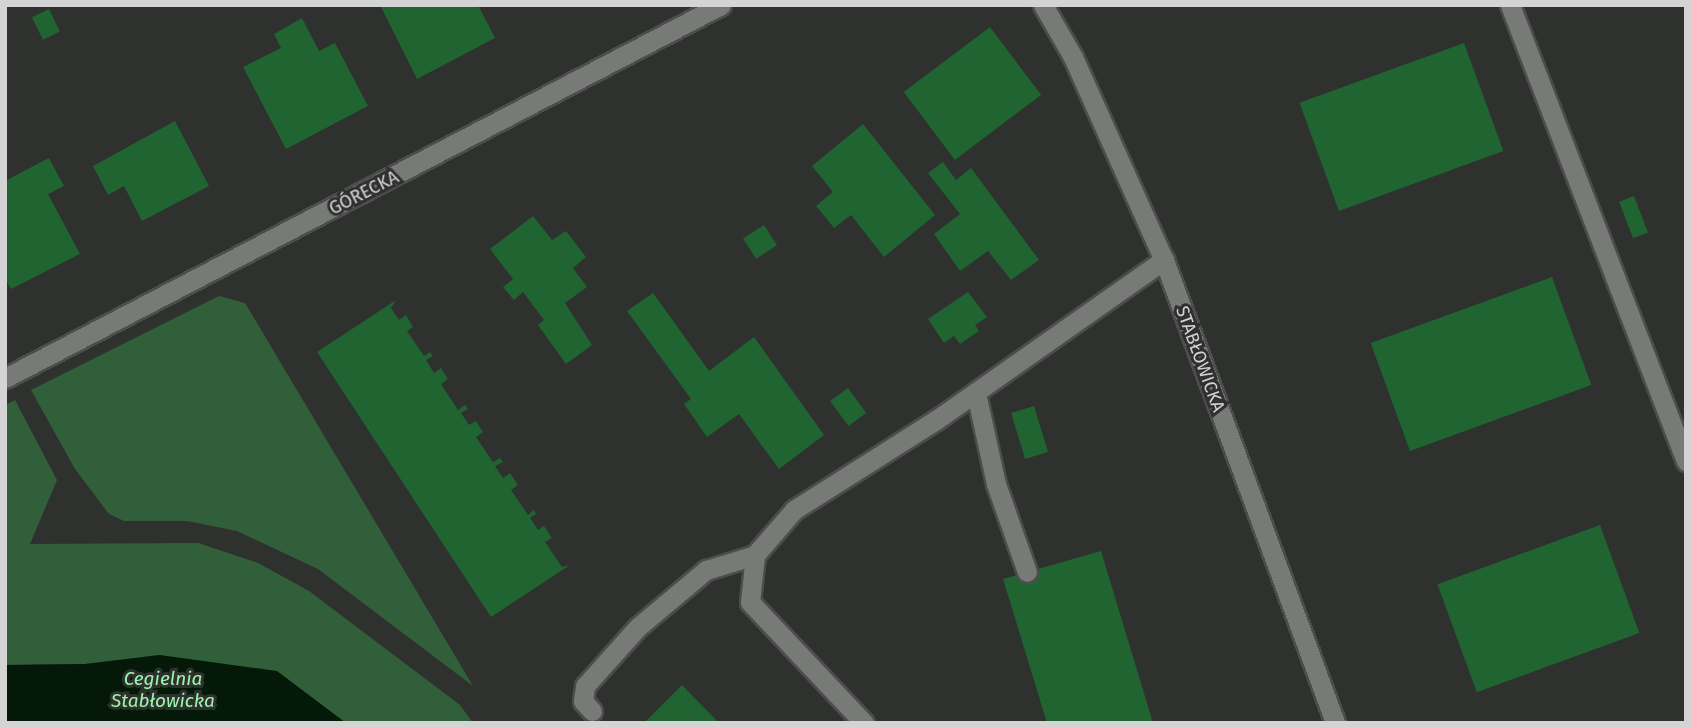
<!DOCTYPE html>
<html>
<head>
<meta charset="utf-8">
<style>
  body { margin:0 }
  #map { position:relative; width:1691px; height:728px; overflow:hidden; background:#2f312f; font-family:"Fira Sans",sans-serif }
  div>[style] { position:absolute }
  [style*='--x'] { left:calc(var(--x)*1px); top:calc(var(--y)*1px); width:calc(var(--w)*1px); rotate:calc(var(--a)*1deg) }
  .green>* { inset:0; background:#315f3a }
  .water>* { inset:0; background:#051909 }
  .building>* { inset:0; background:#1f6431; transform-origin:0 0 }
  .roads { filter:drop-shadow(2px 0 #4c4d4c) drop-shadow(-2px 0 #4c4d4c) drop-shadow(0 2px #4c4d4c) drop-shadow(0 -2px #4c4d4c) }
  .service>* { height:19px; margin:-9.5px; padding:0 9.5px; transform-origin:9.5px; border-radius:9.5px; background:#787a78 }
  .minor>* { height:19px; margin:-9.5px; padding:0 9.5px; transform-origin:9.5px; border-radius:9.5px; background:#787a78 }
  .tertiary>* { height:19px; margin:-9.5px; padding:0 9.5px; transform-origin:9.5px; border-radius:9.5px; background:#787a78 }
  span { translate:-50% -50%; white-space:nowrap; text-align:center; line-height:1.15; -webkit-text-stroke:6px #2f312f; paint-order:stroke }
  .street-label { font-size:18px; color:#d3d4d3 }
  .water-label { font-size:19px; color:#9cf7ab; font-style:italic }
  .frame { position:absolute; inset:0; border:7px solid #d3d4d3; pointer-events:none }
</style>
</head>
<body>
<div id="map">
  <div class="green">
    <div style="clip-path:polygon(219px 296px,245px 303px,473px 686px,318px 569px,237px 531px,187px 521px,124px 521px,109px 514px,75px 469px,31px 390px)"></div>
    <div style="clip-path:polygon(15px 400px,57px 480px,30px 544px,198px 543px,258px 563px,309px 591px,460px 705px,473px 723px,346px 723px,329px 712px,160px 655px,86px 664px,5px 665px,5px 405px)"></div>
  </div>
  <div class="water">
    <div style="clip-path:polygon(160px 655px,277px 671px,346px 723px,5px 723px,5px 665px,85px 664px)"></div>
  </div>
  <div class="building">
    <div style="clip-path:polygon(380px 5px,478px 5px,495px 38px,417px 79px)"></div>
    <div style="left:49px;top:9px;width:25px;height:19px;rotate:64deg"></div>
    <div style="clip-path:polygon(302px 18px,319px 51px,335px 43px,368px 106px,286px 149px,243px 67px,281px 48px,274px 34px)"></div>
    <div style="left:990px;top:27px;width:85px;height:108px;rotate:53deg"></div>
    <div style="left:1464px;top:43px;width:115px;height:175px;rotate:70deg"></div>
    <div style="clip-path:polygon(175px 121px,209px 186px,142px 221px,124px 186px,108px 195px,93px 166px)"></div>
    <div style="clip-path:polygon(863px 124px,935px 215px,884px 257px,851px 215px,834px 228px,816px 206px,833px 192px,812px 166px)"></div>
    <div style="clip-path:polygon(49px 158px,64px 186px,48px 194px,80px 254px,11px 289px,5px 278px,5px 181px)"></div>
    <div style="clip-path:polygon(943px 162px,956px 180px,971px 168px,1039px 260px,1011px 280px,988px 251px,960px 271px,934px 234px,960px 214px,928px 173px)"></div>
    <div style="left:1634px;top:196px;width:39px;height:16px;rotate:69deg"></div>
    <div style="clip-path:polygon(533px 216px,552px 240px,566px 231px,586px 257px,573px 268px,587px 287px,565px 303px,592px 345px,566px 364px,538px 325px,544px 320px,523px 292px,514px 300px,503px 287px,513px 279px,490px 249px)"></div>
    <div style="left:764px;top:225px;width:24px;height:25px;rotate:57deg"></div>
    <div style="left:1552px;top:277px;width:115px;height:193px;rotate:70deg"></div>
    <div style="clip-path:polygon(968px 292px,987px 317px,975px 325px,979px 331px,960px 344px,954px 336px,944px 343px,928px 319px)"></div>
    <div style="clip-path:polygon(653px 293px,709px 371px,754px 337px,824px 435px,779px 469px,739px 414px,707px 437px,684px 404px,691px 399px,627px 311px)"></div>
    <div style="clip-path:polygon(396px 300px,391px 308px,399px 320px,406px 315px,413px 327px,407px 331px,424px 356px,430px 352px,433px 356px,426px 360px,434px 373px,441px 368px,448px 379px,441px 384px,458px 410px,465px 405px,468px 409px,461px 413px,469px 425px,476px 421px,483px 432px,476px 437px,493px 462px,500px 458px,503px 462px,495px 466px,503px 478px,510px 473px,518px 485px,511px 490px,528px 515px,534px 510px,536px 514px,530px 518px,538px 530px,544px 526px,552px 538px,545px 542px,562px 567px,570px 565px,491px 617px,317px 352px)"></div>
    <div style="left:848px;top:388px;width:31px;height:22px;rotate:54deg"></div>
    <div style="left:1034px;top:406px;width:48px;height:24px;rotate:73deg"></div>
    <div style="left:1600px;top:525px;width:115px;height:173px;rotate:70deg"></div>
    <div style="clip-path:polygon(1101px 551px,1153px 723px,1047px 723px,1003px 579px)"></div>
    <div style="clip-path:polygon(682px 685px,719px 723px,644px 723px)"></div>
  </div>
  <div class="roads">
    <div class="service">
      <div style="--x:1510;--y:5;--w:489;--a:68.9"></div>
      <div style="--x:976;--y:393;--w:93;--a:77.6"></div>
      <div style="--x:996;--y:484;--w:93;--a:70.6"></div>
      <div style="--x:592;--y:711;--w:13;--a:-132"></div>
      <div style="--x:583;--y:701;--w:15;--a:-82"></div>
      <div style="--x:585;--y:686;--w:79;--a:-48.1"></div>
      <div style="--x:638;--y:627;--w:89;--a:-40"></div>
      <div style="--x:706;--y:570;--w:51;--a:-17"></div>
      <div style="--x:864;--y:723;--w:166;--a:-133.3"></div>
      <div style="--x:750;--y:602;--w:47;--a:-83.9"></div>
      <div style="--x:755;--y:555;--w:60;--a:-49.1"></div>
      <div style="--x:794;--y:510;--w:168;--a:-32.4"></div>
      <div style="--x:936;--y:420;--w:279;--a:-35.1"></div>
    </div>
    <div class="minor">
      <div style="--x:5;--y:378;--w:807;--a:-27.52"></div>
    </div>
    <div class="tertiary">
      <div style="--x:1043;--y:5;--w:60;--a:60"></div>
      <div style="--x:1073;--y:57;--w:222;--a:65.9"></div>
      <div style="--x:1164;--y:260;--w:494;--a:69.7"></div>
    </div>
  </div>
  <div class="street-label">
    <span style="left:364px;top:193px;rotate:-27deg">GÓRECKA</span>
    <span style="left:1200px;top:359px;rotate:70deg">STABŁOWICKA</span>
  </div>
  <div class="water-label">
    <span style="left:163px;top:690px">Cegielnia<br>Stabłowicka</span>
  </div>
  <div class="frame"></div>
</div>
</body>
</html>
